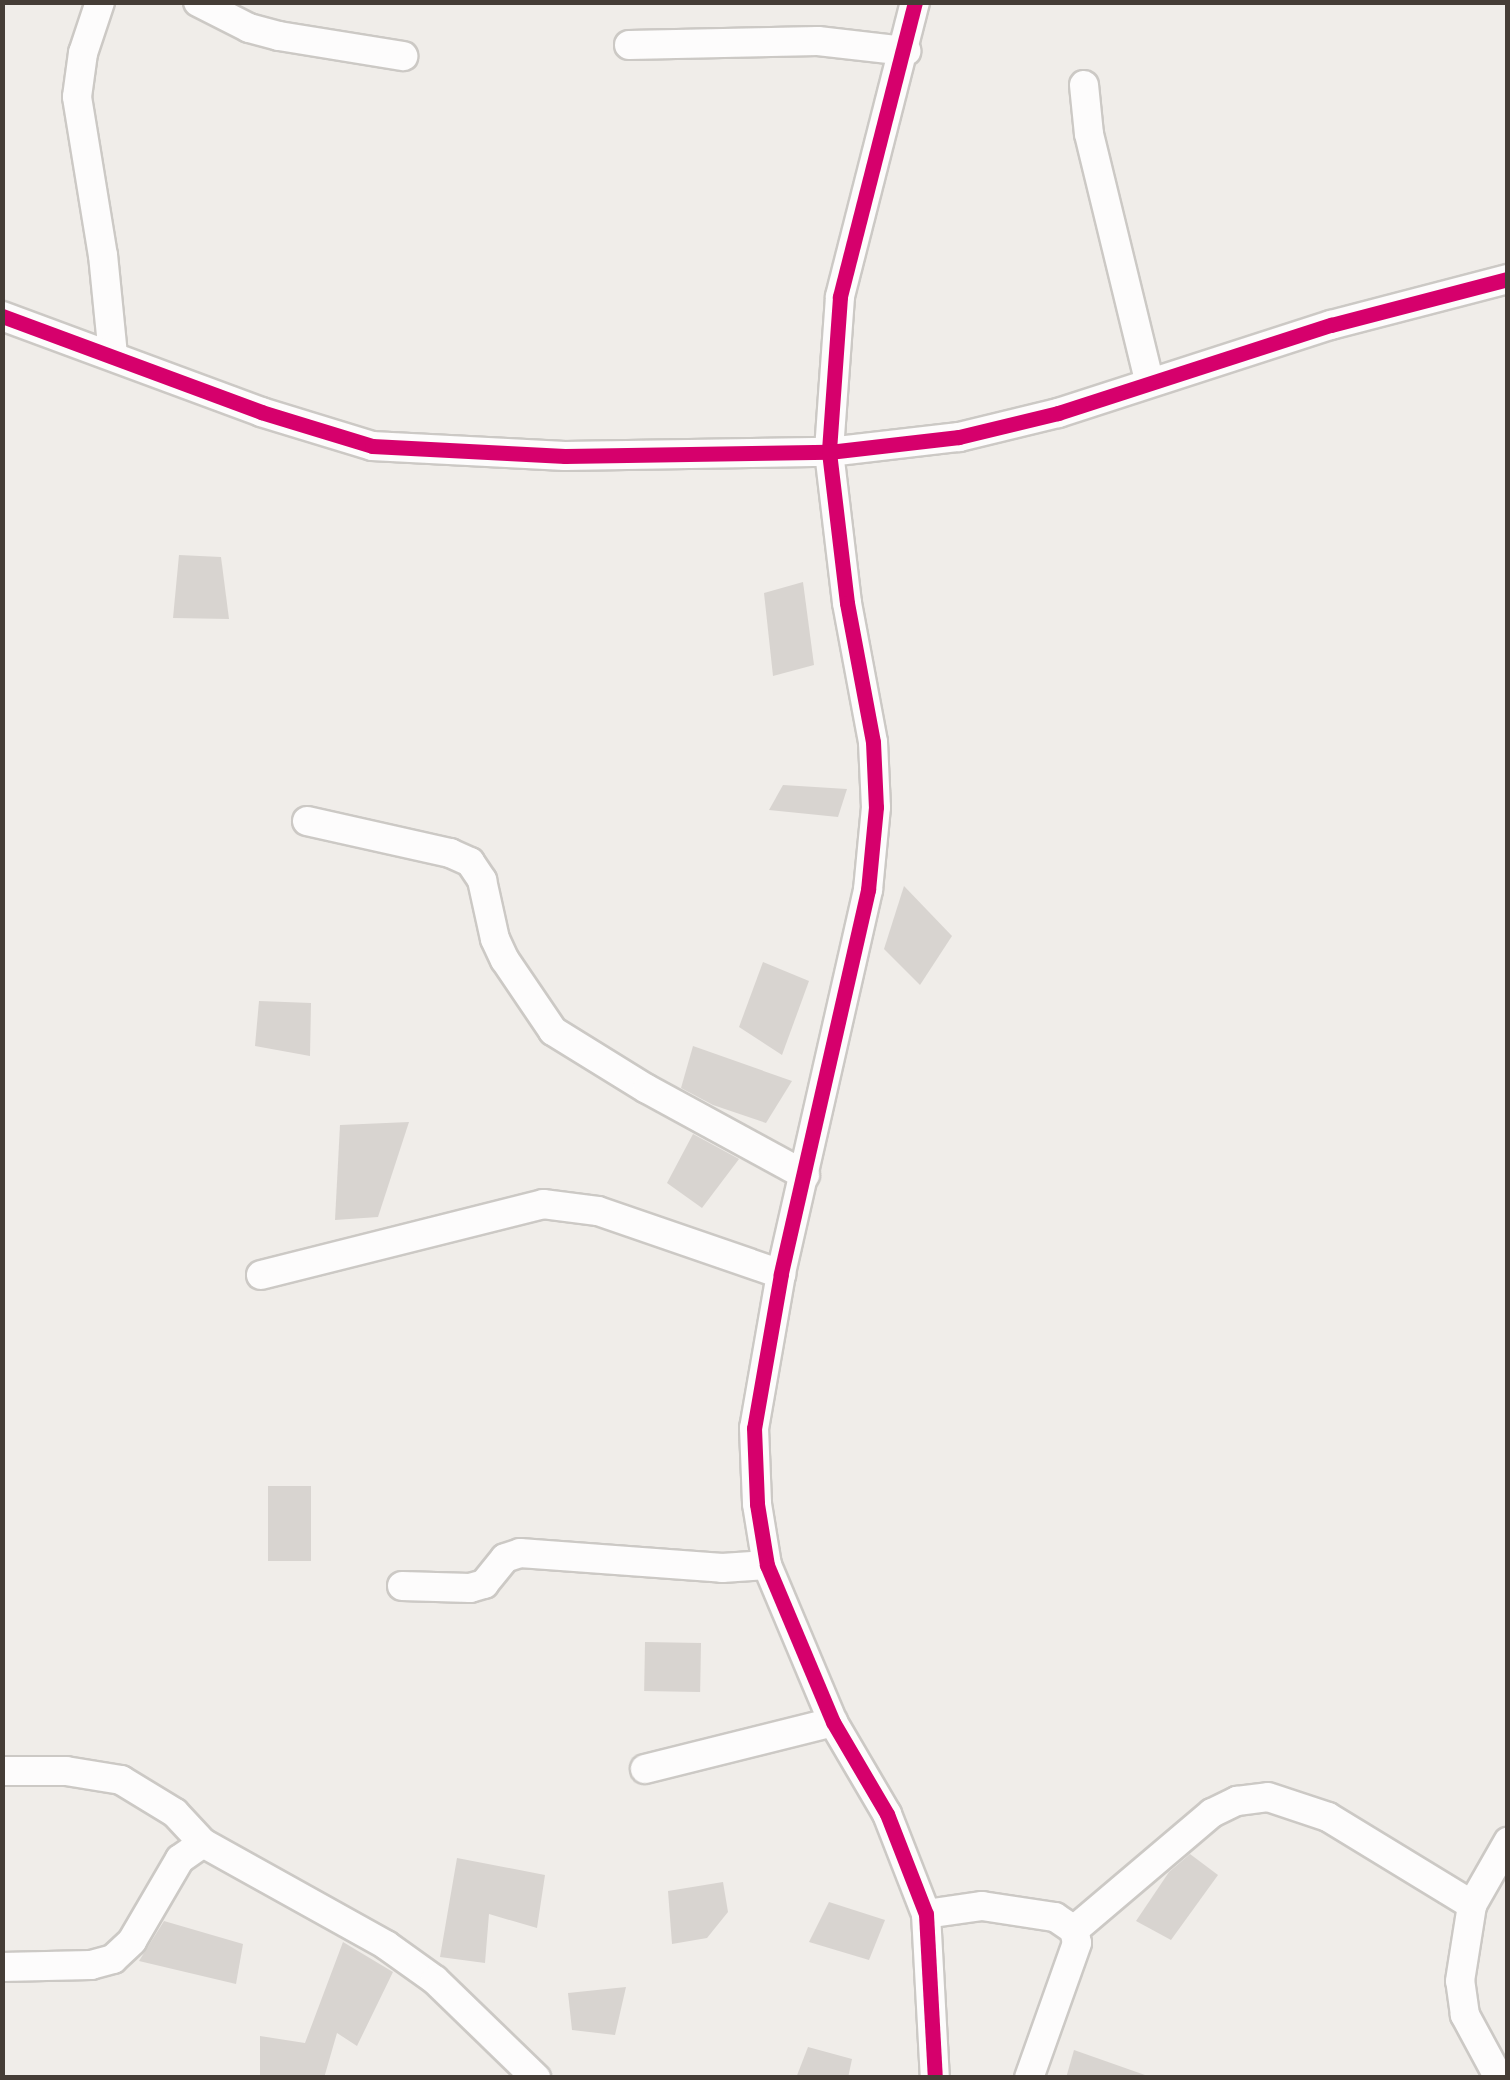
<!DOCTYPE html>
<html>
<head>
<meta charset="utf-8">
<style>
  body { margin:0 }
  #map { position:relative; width:1510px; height:2080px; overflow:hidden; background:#f0ede9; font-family:"Exo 2",sans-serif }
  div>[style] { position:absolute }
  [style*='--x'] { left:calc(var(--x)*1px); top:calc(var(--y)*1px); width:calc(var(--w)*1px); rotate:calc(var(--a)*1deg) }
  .building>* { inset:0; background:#d8d4d0; transform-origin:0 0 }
  .roads { filter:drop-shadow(2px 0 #ccc9c5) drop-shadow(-2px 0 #ccc9c5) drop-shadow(0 2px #ccc9c5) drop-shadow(0 -2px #ccc9c5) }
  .minor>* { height:28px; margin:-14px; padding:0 14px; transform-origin:14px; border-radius:14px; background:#fdfcfc }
  .cycleway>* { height:15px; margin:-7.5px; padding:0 7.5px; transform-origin:7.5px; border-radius:7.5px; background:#d6006c }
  span { translate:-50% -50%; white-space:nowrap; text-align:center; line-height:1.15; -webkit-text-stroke:9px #fff; paint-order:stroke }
  .frame { position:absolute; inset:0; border:5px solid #453d36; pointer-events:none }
</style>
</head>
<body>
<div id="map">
  <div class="building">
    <div style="clip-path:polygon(179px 555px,221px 557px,229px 619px,173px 618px)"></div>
    <div style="clip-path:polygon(803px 582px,814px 665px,773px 676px,764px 593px)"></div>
    <div style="clip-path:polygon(783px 785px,847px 789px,838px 817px,769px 810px)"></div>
    <div style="clip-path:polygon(904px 886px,952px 936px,920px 985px,884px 949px)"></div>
    <div style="clip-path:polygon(763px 962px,809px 981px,782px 1055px,739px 1027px)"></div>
    <div style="clip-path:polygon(259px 1001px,311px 1003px,310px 1056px,255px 1046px)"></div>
    <div style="clip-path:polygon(693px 1046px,792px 1081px,766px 1123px,713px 1105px,681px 1088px)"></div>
    <div style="clip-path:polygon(409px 1122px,378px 1217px,335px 1220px,340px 1125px)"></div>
    <div style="clip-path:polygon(693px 1134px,739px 1159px,702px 1208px,667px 1183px)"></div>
    <div style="left:268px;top:1486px;width:43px;height:75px"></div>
    <div style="left:645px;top:1642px;width:56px;height:49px;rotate:1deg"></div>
    <div style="clip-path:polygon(1190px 1854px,1218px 1875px,1171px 1940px,1136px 1921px,1169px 1872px)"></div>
    <div style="clip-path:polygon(457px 1858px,545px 1875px,537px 1928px,489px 1914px,485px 1963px,440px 1957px)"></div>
    <div style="clip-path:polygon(723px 1882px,728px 1912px,707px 1938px,672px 1944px,668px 1891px)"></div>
    <div style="clip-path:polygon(829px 1902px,885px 1920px,869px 1960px,809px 1942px)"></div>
    <div style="clip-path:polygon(164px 1921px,243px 1944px,236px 1984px,139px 1961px)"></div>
    <div style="clip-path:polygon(343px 1942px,393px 1972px,357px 2046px,337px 2033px,324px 2078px,260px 2078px,260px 2036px,305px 2043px)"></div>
    <div style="clip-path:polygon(626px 1987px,615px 2035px,572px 2030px,568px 1993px)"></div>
    <div style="clip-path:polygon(808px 2047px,852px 2059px,848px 2078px,796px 2078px)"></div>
    <div style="clip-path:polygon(1074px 2050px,1145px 2075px,1145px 2078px,1066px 2078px)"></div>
  </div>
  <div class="roads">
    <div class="minor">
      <div style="--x:100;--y:2;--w:54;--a:108.4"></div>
      <div style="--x:83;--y:53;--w:44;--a:97.8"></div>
      <div style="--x:77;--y:97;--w:160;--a:80.7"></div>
      <div style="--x:103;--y:255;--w:100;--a:84.3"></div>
      <div style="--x:198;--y:2;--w:57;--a:27"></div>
      <div style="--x:249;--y:28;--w:31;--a:15"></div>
      <div style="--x:279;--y:36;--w:126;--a:9.2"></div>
      <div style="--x:915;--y:2;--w:304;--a:104.3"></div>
      <div style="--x:840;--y:297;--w:155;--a:94.1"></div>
      <div style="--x:829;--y:452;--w:152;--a:83.2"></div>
      <div style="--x:847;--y:603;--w:141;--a:79.4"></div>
      <div style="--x:873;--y:742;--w:65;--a:87.4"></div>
      <div style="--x:876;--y:807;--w:83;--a:95.5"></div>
      <div style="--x:868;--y:890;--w:394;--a:102.8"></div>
      <div style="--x:781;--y:1274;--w:156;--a:99.9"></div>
      <div style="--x:754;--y:1428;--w:76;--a:87.7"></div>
      <div style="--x:757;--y:1504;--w:62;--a:80.7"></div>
      <div style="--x:767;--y:1565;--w:170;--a:67.2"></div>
      <div style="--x:833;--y:1722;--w:107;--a:59.6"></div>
      <div style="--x:887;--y:1814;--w:107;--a:68.7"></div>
      <div style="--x:926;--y:1914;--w:164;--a:86.9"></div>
      <div style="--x:629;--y:45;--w:189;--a:-1.2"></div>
      <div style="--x:818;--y:41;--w:89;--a:6.5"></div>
      <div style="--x:1084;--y:85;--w:49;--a:84.2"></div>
      <div style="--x:1089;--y:134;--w:254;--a:76.3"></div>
      <div style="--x:2;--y:316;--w:276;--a:20.3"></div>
      <div style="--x:261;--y:412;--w:116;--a:17"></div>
      <div style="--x:372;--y:446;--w:193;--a:3"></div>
      <div style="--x:565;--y:456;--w:264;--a:-0.9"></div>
      <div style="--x:829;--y:452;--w:131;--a:-6.6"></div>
      <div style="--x:959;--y:437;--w:102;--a:-13.6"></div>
      <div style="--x:1058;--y:413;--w:287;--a:-17.9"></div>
      <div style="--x:1331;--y:325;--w:183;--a:-14.6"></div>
      <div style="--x:307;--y:821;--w:147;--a:12.6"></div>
      <div style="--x:450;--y:853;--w:22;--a:24"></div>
      <div style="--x:470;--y:862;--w:22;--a:56"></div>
      <div style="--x:482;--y:880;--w:60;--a:77.6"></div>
      <div style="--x:495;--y:939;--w:23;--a:65"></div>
      <div style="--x:505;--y:960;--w:86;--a:55.9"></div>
      <div style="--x:553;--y:1031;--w:110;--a:31.7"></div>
      <div style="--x:647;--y:1089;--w:180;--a:28.6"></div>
      <div style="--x:261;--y:1275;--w:291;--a:-14.1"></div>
      <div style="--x:543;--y:1204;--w:55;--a:7.3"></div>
      <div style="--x:598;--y:1211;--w:194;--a:19"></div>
      <div style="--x:402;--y:1586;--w:68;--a:1.7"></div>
      <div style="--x:470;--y:1588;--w:15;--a:-16"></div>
      <div style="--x:484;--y:1584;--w:33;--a:-51"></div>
      <div style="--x:505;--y:1558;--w:16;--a:-18"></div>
      <div style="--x:520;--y:1553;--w:203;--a:4.2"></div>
      <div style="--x:722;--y:1568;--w:45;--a:-3.8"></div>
      <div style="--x:645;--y:1769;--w:194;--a:-14"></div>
      <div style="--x:2;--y:1771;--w:64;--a:0"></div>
      <div style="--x:66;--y:1771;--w:56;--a:9.3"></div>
      <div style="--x:121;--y:1780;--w:63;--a:31.4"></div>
      <div style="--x:175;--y:1813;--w:41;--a:47"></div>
      <div style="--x:203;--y:1843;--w:210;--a:29.1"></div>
      <div style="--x:386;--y:1945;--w:60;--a:35.5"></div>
      <div style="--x:435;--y:1980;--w:141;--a:44.1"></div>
      <div style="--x:926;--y:1914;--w:57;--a:-8.1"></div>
      <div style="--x:982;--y:1906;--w:74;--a:8.6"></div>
      <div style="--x:1055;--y:1917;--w:23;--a:34"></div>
      <div style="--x:1074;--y:1930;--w:13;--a:77"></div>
      <div style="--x:1077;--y:1943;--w:143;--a:109.6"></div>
      <div style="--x:1074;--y:1930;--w:181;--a:-40.3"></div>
      <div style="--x:1212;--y:1813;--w:28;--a:-26"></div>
      <div style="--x:1237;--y:1801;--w:31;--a:-7"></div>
      <div style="--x:1268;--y:1797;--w:63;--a:18.4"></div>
      <div style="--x:1328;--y:1817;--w:169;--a:31.4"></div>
      <div style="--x:2;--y:1967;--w:89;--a:-1.3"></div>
      <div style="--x:91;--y:1965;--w:23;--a:-15"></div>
      <div style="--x:113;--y:1959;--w:26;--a:-43"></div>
      <div style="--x:132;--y:1941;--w:95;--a:-59.7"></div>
      <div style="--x:180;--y:1859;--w:28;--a:-35"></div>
      <div style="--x:1499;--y:2078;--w:72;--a:-118.4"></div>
      <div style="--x:1465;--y:2015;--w:34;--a:-98"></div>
      <div style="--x:1460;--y:1981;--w:77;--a:-81"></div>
      <div style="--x:1472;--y:1905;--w:73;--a:-60.3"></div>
    </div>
  </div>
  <div class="cycleway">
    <div style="--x:915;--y:2;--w:304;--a:104.3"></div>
    <div style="--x:840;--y:297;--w:155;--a:94.1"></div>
    <div style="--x:829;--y:452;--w:152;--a:83.2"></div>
    <div style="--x:847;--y:603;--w:141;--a:79.4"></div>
    <div style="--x:873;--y:742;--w:65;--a:87.4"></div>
    <div style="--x:876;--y:807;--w:83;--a:95.5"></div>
    <div style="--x:868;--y:890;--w:394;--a:102.8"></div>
    <div style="--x:781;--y:1274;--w:156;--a:99.9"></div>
    <div style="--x:754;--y:1428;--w:76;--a:87.7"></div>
    <div style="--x:757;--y:1504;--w:62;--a:80.7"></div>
    <div style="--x:767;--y:1565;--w:170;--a:67.2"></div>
    <div style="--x:833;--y:1722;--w:107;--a:59.6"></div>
    <div style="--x:887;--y:1814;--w:107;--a:68.7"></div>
    <div style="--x:926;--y:1914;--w:164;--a:86.9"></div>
    <div style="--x:2;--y:316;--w:276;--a:20.3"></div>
    <div style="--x:261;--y:412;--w:116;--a:17"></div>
    <div style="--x:372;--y:446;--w:193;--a:3"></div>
    <div style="--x:565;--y:456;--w:264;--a:-0.9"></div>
    <div style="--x:829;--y:452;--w:131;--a:-6.6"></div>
    <div style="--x:959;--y:437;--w:102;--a:-13.6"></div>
    <div style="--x:1058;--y:413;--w:287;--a:-17.9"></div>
    <div style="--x:1331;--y:325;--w:183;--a:-14.6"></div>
  </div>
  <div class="frame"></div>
</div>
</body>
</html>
